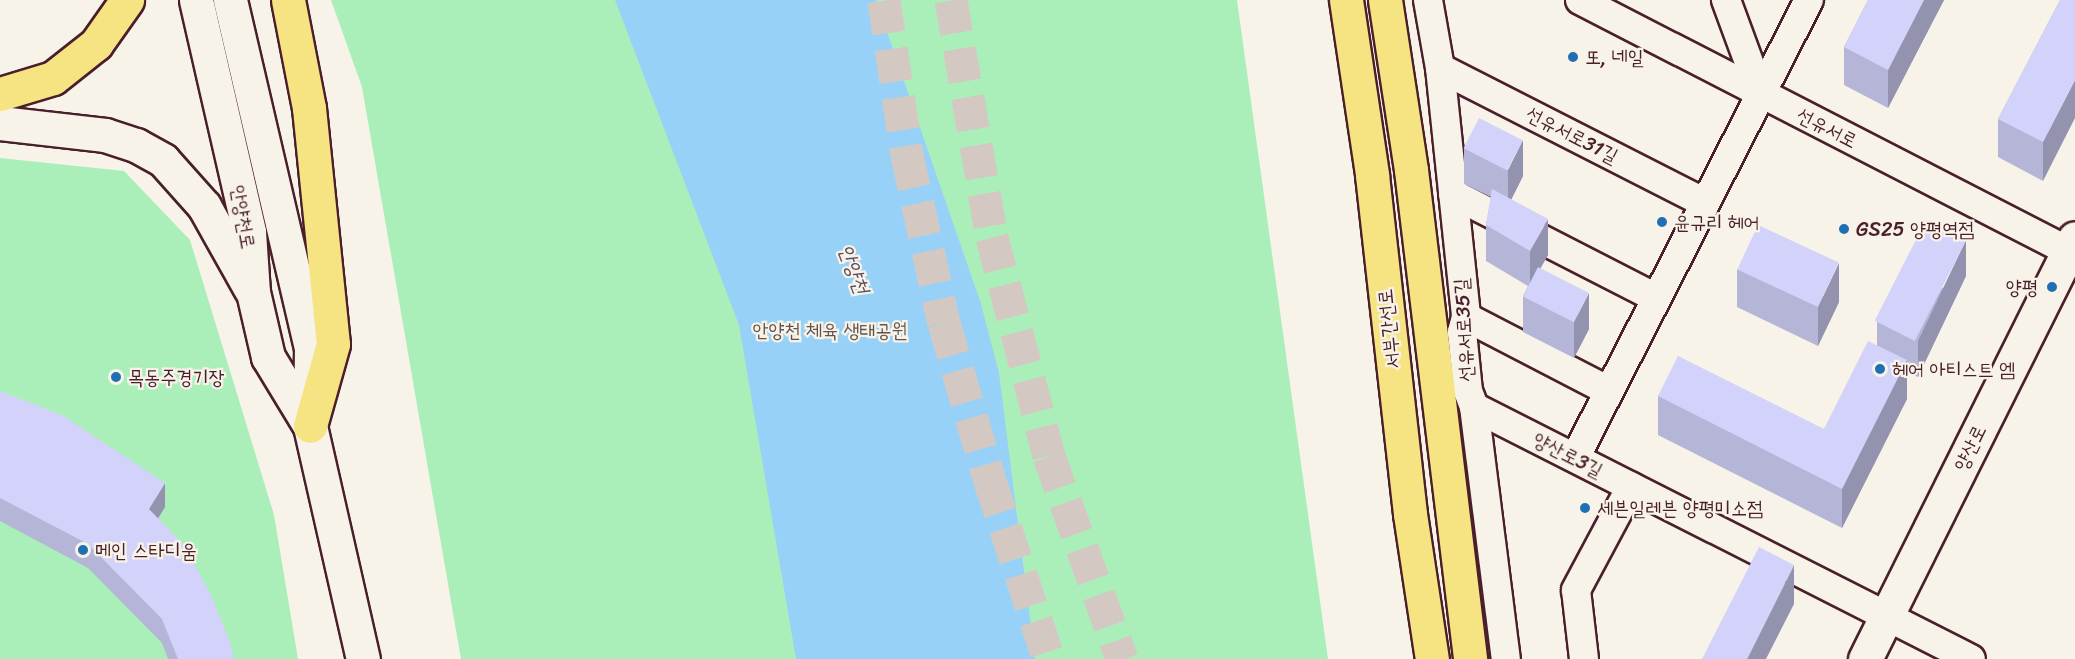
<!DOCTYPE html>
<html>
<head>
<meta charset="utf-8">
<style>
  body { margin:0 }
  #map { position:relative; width:2075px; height:659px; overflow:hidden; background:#f7f3e8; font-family:Sriracha,"Poor Story",sans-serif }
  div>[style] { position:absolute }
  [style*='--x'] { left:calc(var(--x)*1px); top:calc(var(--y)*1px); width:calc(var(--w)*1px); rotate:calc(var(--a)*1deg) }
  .green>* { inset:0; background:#aaeeb9 }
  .water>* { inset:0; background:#98d1f7 }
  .highway-tunnel>* { height:33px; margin-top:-16.5px; transform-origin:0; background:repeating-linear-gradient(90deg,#d4c9c2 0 33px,transparent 0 49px) }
  .roads { filter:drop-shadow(2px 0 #4a1f2b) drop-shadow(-2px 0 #4a1f2b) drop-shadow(0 2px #4a1f2b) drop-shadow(0 -2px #4a1f2b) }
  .street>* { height:28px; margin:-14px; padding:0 14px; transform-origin:14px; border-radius:14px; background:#f7f3e8 }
  .secondary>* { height:33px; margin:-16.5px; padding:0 16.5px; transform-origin:16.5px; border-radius:16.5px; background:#f7f3e8 }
  .primary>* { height:33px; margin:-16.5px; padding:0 16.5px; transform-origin:16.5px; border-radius:16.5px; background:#f6e381 }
  .wall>* { inset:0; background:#b5b5d8 }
  .shaded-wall>* { inset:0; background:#9393b0 }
  .building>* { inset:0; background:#d2d2fb; transform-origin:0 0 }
  .dots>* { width:16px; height:16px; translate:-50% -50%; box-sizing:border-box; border:3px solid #f7f3e8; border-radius:50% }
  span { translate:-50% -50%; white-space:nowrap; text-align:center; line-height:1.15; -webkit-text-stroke:4.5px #f7f3e8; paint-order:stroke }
  .poi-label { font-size:20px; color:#4a1f2b }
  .left { translate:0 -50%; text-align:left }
  .right { translate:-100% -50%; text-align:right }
  .street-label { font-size:20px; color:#4a1f2b }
  .park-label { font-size:20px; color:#62534e }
  .water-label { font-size:21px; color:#5e4c5e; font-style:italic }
</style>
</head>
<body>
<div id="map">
  <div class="green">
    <div style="clip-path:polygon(331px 0,1237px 0,1328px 659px,461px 659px,362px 87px)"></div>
    <div style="clip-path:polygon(0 158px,124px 171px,190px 240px,274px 515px,298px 659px,0 659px)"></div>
  </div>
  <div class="water">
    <div style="clip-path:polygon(615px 0,876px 0,981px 304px,999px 373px,1035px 659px,796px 659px,739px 325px)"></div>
  </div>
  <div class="highway-tunnel">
    <div style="--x:884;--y:0;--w:157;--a:81.6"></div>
    <div style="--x:907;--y:155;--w:172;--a:77.6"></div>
    <div style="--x:944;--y:323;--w:165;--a:73.8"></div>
    <div style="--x:990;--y:481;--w:188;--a:71.7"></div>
    <div style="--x:951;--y:0;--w:241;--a:80.2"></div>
    <div style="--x:992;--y:237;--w:226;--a:75.4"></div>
    <div style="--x:1049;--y:456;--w:216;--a:70.2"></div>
  </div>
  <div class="roads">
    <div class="street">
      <div style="--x:1428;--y:0;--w:69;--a:80"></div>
      <div style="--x:1440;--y:68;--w:250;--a:84"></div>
      <div style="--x:1466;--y:317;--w:16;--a:105"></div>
      <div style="--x:1462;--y:332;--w:59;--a:84.2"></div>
      <div style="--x:1468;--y:391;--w:17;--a:69"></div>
      <div style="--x:1474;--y:407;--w:254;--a:82.8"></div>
      <div style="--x:1580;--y:0;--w:549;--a:27.22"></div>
      <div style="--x:1726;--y:0;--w:101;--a:69.8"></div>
      <div style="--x:1440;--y:68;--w:297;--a:27"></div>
      <div style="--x:1453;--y:194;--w:228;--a:27.1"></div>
      <div style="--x:1466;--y:317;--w:161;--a:27.4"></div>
      <div style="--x:1474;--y:407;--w:557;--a:26.89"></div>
      <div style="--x:1575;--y:458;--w:514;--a:-62.94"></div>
      <div style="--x:1584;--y:659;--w:69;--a:-96.6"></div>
      <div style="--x:1576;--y:590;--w:117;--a:-61.9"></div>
    </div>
    <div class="secondary">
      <div style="--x:196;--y:0;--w:238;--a:77.1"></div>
      <div style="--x:249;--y:232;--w:60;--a:86.2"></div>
      <div style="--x:253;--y:292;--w:67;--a:77"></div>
      <div style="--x:268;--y:357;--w:81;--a:58.7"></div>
      <div style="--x:230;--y:0;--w:356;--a:76.9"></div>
      <div style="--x:311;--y:347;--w:79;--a:90.7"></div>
      <div style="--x:310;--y:426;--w:239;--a:77.2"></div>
      <div style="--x:0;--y:123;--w:106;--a:6.5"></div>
      <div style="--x:105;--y:135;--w:33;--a:18"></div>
      <div style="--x:136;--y:145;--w:31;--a:29"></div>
      <div style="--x:163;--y:160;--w:62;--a:48.3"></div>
      <div style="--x:204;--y:206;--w:94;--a:60.7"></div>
      <div style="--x:1865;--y:659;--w:470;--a:-63.5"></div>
    </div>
    <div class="primary">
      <div style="--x:288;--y:0;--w:110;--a:79"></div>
      <div style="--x:309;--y:108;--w:237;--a:84.2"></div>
      <div style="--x:333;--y:344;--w:85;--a:105.7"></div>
      <div style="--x:1346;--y:0;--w:177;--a:81.5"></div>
      <div style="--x:1372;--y:175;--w:341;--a:83.6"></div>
      <div style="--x:1410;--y:514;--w:147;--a:81.4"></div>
      <div style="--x:1385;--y:0;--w:172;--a:81.3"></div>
      <div style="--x:1411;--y:170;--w:493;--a:83.1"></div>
      <div style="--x:0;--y:94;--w:55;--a:-16.8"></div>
      <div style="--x:53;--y:78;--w:55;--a:-38.3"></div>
      <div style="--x:96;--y:44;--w:54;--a:-54.8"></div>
    </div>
  </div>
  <div class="wall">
    <div style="clip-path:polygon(1868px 0,1944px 0,1888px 108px,1844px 85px,1844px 47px)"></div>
    <div style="clip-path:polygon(2060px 0,2043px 181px,1998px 157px,1998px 119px)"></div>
    <div style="clip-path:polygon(1464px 148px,1523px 176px,1511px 200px,1548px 255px,1540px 268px,1589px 329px,1574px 358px,1523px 332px,1523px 296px,1528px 286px,1486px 261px,1486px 225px,1491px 197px,1464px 184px)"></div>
    <div style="clip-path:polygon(1737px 269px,1839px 302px,1818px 346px,1737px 307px)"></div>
    <div style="clip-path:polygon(1966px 276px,1918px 377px,1907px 372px,1907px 399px,1842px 528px,1658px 435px,1658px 396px,1824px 429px,1877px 345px,1877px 322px)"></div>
    <div style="clip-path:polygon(0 391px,165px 507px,158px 518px,234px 659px,168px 659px,162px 643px,88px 568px,0 521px)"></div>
  </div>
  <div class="shaded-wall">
    <div style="clip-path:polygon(1924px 0,1944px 0,1888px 108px,1888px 70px)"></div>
    <div style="clip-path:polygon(2075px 80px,2075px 118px,2043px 181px,2043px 142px)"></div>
    <div style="clip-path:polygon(1523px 140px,1523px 176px,1508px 206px,1508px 170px)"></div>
    <div style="clip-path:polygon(1548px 219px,1548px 255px,1530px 287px,1530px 251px)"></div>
    <div style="clip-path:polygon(1966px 240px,1966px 276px,1918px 377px,1918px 341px)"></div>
    <div style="clip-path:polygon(1839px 263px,1839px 302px,1818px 346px,1818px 307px)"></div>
    <div style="clip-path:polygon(1589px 293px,1589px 329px,1574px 358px,1574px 322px)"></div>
    <div style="clip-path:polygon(1907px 360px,1907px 399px,1842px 528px,1842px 489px)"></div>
    <div style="clip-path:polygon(165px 483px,165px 507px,149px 533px,149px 509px)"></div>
    <div style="clip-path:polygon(1794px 565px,1794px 604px,1766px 659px,1747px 659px)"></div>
  </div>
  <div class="building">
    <div style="clip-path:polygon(1868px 0,1924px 0,1888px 70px,1844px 47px)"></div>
    <div style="clip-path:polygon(2060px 0,2075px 0,2075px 80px,2043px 142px,1998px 119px)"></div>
    <div style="left:1479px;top:118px;width:49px;height:34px;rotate:27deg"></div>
    <div style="clip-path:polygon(1492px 189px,1548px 219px,1530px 251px,1486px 225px)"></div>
    <div style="left:1926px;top:220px;width:45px;height:113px;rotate:27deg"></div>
    <div style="left:1758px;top:225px;width:89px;height:49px;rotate:25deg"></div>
    <div style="left:1538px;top:267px;width:57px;height:33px;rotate:27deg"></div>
    <div style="clip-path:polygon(1868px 341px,1907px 360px,1842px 489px,1658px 396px,1678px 356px,1824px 429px)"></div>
    <div style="clip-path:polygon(0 391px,62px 415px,165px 483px,149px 509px,183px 544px,211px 595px,231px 645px,234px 659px,178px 659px,162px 619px,88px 544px,0 498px)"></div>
    <div style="clip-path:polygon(1759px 547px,1794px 565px,1747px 659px,1702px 659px)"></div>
  </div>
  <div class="dots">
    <div style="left:1573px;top:57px;background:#1f6fb2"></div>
    <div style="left:1662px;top:222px;background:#1f6fb2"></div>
    <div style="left:1844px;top:229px;background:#1f6fb2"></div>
    <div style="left:2052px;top:287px;background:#1f6fb2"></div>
    <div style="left:1880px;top:369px;background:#1f6fb2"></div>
    <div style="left:116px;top:377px;background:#1f6fb2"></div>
    <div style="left:1585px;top:508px;background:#1f6fb2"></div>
    <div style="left:83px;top:550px;background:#1f6fb2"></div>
  </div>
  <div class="poi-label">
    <span class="left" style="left:1585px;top:57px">또, 네일</span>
    <span class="left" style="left:1674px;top:222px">윤규리 헤어</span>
    <span class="left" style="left:1856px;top:229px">GS25 양평역점</span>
    <span class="right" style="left:2038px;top:287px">양평</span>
    <span class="left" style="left:1892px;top:369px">헤어 아티스트 엠</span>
    <span class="left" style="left:128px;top:377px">목동주경기장</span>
    <span class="left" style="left:1597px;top:508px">세븐일레븐 양평미소점</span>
    <span class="left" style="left:95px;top:550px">메인 스타디움</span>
  </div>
  <div class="street-label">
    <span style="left:1827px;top:128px;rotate:27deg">선유서로</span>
    <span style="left:1572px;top:135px;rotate:27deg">선유서로31길</span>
    <span style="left:243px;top:217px;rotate:80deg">안양천로</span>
    <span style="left:1389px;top:329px;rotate:-96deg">서부간선로</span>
    <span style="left:1464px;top:330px;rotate:-93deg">선유서로35길</span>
    <span style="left:1970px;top:448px;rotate:-64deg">양산로</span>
    <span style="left:1568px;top:455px;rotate:27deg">양산로3길</span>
  </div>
  <div class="park-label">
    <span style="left:830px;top:330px">안양천 체육 생태공원</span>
  </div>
  <div class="water-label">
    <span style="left:854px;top:269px;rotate:69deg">안양천</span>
  </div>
</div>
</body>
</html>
